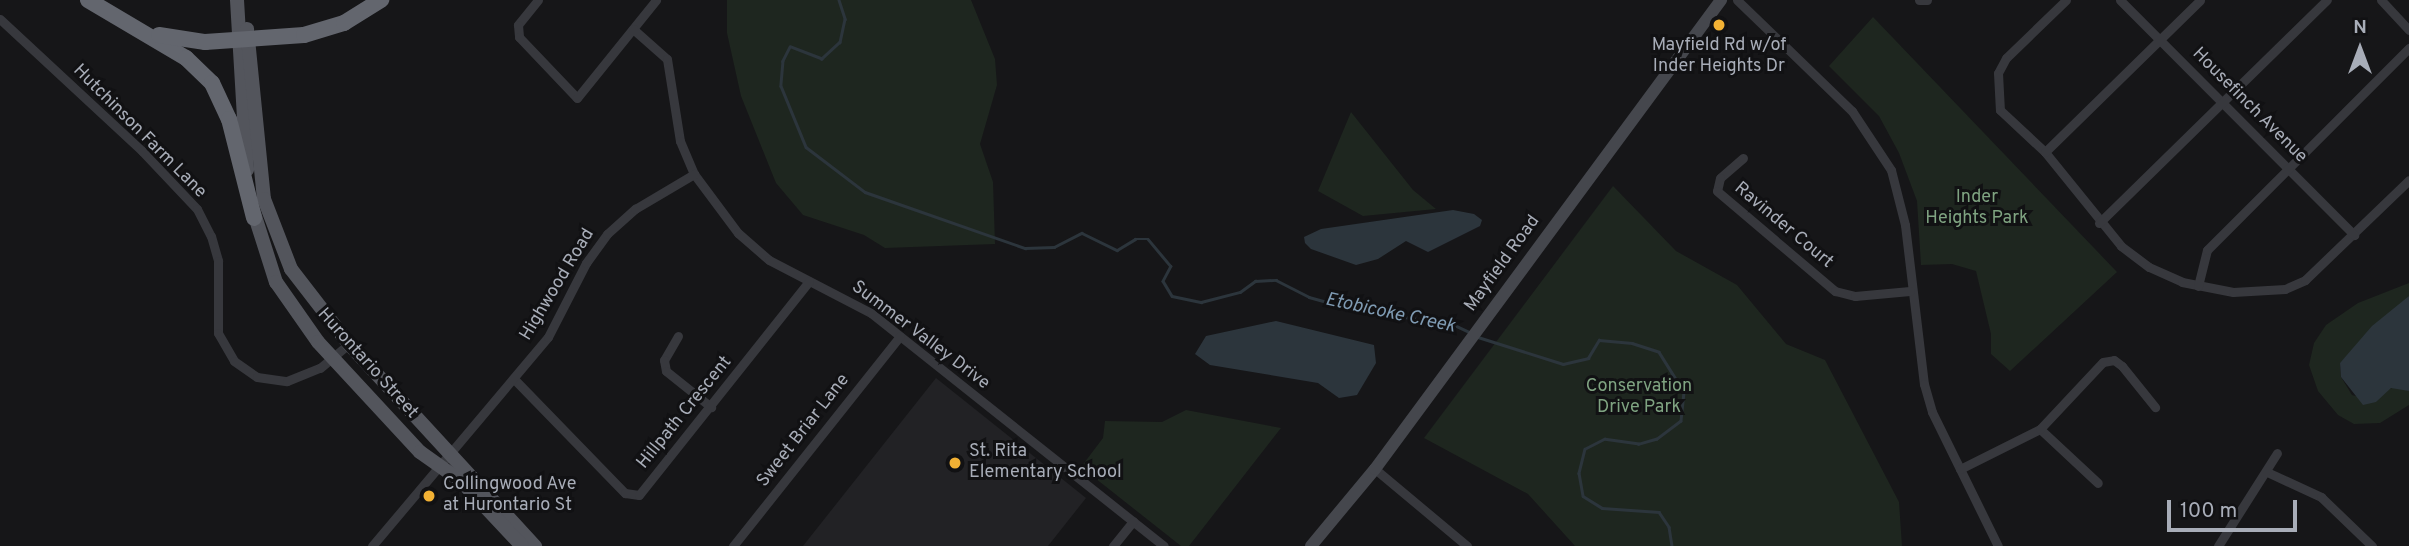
<!DOCTYPE html>
<html>
<head>
<meta charset="utf-8">
<style>
  body { margin:0 }
  #map { position:relative; width:2409px; height:546px; overflow:hidden; background:#161618; font-family:Overpass,sans-serif }
  div>[style] { position:absolute }
  [style*='--x'] { left:calc(var(--x)*1px); top:calc(var(--y)*1px); width:calc(var(--w)*1px); rotate:calc(var(--a)*1deg) }
  .built>* { inset:0; background:#222225 }
  .green>* { inset:0; background:#1e261f }
  .water>* { inset:0; background:#2c353c }
  .stream>* { height:2.5px; margin:-1.25px; padding:0 1.25px; transform-origin:1.25px; border-radius:1.25px; background:#2c353c }
  .street>* { height:9px; margin:-4.5px; padding:0 4.5px; transform-origin:4.5px; border-radius:4.5px; background:#37383d }
  .secondary>* { height:12px; margin:-6px; padding:0 6px; transform-origin:6px; border-radius:6px; background:#45474d }
  .primary>* { height:14px; margin:-7px; padding:0 7px; transform-origin:7px; border-radius:7px; background:#53555c }
  .highway>* { height:16px; margin:-8px; padding:0 8px; transform-origin:8px; border-radius:8px; background:#63666e }
  .dots>* { width:19px; height:19px; translate:-50% -50%; box-sizing:border-box; border:4px solid #111113; border-radius:50% }
  span { translate:-50% -50%; white-space:nowrap; text-align:center; line-height:1.15; -webkit-text-stroke:6px #111113; paint-order:stroke }
  .poi-label { font-size:18px; color:#a8adb8 }
  .left { translate:0 -50%; text-align:left }
  .street-label { font-size:18px; color:#a8adb8 }
  .park-label { font-size:18px; color:#7fa381 }
  .water-label { font-size:19px; color:#7f9bb3; font-style:italic }
  .north { position:absolute; left:2325px; top:14px; width:70px; height:70px; -webkit-text-stroke:5px #111113; paint-order:stroke; rotate:0deg; font-size:19px; font-weight:700; line-height:28px; text-align:center; color:#a8adb8 }
  .north::after { content:''; display:block; margin:auto; width:24px; height:32px; background:#a8adb8; clip-path:polygon(50% 0,100% 100%,50% 72%,0 100%) }
  .scale { position:absolute; left:2167px; top:500px; width:130px; height:32px; box-sizing:border-box; border:4px solid #a8adb8; border-top:0; padding-left:9px; font-size:21px; line-height:24px; white-space:nowrap; color:#a8adb8; -webkit-text-stroke:5px #111113; paint-order:stroke }
</style>
</head>
<body>
<div id="map">
  <div class="built">
    <div style="clip-path:polygon(936px 378px,1086px 498px,1048px 546px,803px 546px)"></div>
  </div>
  <div class="green">
    <div style="clip-path:polygon(727px 0,971px 0,995px 59px,997px 85px,980px 144px,993px 182px,995px 244px,885px 248px,864px 235px,803px 215px,776px 183px,741px 96px,727px 33px)"></div>
    <div style="clip-path:polygon(1873px 17px,2117px 272px,2010px 371px,1991px 354px,1991px 334px,1976px 271px,1952px 264px,1921px 265px,1917px 201px,1899px 153px,1879px 116px,1829px 66px)"></div>
    <div style="clip-path:polygon(1351px 112px,1413px 190px,1436px 209px,1363px 216px,1318px 191px)"></div>
    <div style="clip-path:polygon(1613px 186px,1676px 251px,1737px 285px,1786px 344px,1825px 360px,1899px 502px,1902px 546px,1575px 546px,1528px 494px,1424px 438px)"></div>
    <div style="clip-path:polygon(2409px 283px,2409px 296px,2340px 363px,2341px 377px,2352px 395px,2376px 402px,2385px 390px,2396px 387px,2409px 391px,2409px 405px,2380px 423px,2354px 424px,2338px 415px,2318px 391px,2309px 365px,2314px 343px,2326px 325px,2358px 303px)"></div>
    <div style="clip-path:polygon(1186px 410px,1281px 428px,1189px 546px,1181px 546px,1081px 467px,1103px 438px,1105px 421px,1162px 422px)"></div>
  </div>
  <div class="water">
    <div style="clip-path:polygon(1453px 210px,1474px 214px,1482px 220px,1480px 226px,1428px 252px,1406px 241px,1378px 259px,1356px 265px,1311px 249px,1305px 243px,1304px 237px,1321px 229px)"></div>
    <div style="clip-path:polygon(2409px 296px,2409px 391px,2391px 388px,2376px 402px,2363px 405px,2341px 377px,2340px 363px,2372px 326px)"></div>
    <div style="clip-path:polygon(1276px 321px,1374px 345px,1376px 363px,1357px 395px,1339px 398px,1318px 383px,1210px 365px,1195px 354px,1206px 336px)"></div>
  </div>
  <div class="stream">
    <div style="--x:839;--y:0;--w:20;--a:72"></div>
    <div style="--x:845;--y:19;--w:24;--a:102"></div>
    <div style="--x:840;--y:42;--w:25;--a:137"></div>
    <div style="--x:822;--y:59;--w:34;--a:-159"></div>
    <div style="--x:790;--y:47;--w:16;--a:117"></div>
    <div style="--x:783;--y:61;--w:25;--a:95"></div>
    <div style="--x:781;--y:86;--w:66;--a:67.7"></div>
    <div style="--x:806;--y:147;--w:74;--a:37.3"></div>
    <div style="--x:865;--y:192;--w:170;--a:19.3"></div>
    <div style="--x:1025;--y:248;--w:29;--a:-2"></div>
    <div style="--x:1054;--y:247;--w:31;--a:-27"></div>
    <div style="--x:1082;--y:233;--w:39;--a:26"></div>
    <div style="--x:1117;--y:250;--w:21;--a:-31"></div>
    <div style="--x:1135;--y:239;--w:13;--a:0"></div>
    <div style="--x:1148;--y:239;--w:35;--a:50"></div>
    <div style="--x:1171;--y:266;--w:17;--a:118"></div>
    <div style="--x:1163;--y:281;--w:17;--a:59"></div>
    <div style="--x:1172;--y:296;--w:30;--a:12"></div>
    <div style="--x:1201;--y:302;--w:40;--a:-14.4"></div>
    <div style="--x:1240;--y:292;--w:19;--a:-36"></div>
    <div style="--x:1255;--y:281;--w:21;--a:-3"></div>
    <div style="--x:1276;--y:280;--w:37;--a:27"></div>
    <div style="--x:1309;--y:297;--w:49;--a:15.5"></div>
    <div style="--x:1356;--y:310;--w:97;--a:8.3"></div>
    <div style="--x:1452;--y:324;--w:19;--a:25"></div>
    <div style="--x:1478;--y:337;--w:89;--a:17.6"></div>
    <div style="--x:1563;--y:364;--w:26;--a:-13"></div>
    <div style="--x:1588;--y:358;--w:21;--a:-59"></div>
    <div style="--x:1599;--y:340;--w:33;--a:5"></div>
    <div style="--x:1632;--y:343;--w:28;--a:18"></div>
    <div style="--x:1659;--y:352;--w:47;--a:58"></div>
    <div style="--x:1684;--y:392;--w:29;--a:96"></div>
    <div style="--x:1681;--y:421;--w:30;--a:143"></div>
    <div style="--x:1657;--y:439;--w:19;--a:164"></div>
    <div style="--x:1639;--y:444;--w:34;--a:-172"></div>
    <div style="--x:1605;--y:439;--w:22;--a:153"></div>
    <div style="--x:1585;--y:449;--w:25;--a:104"></div>
    <div style="--x:1579;--y:473;--w:23;--a:80"></div>
    <div style="--x:1583;--y:496;--w:22;--a:32"></div>
    <div style="--x:1602;--y:508;--w:57;--a:4"></div>
    <div style="--x:1659;--y:512;--w:18;--a:56"></div>
    <div style="--x:1669;--y:527;--w:19;--a:81"></div>
  </div>
  <div class="street">
    <div style="--x:538;--y:0;--w:32;--a:129"></div>
    <div style="--x:518;--y:25;--w:12;--a:85"></div>
    <div style="--x:519;--y:37;--w:84;--a:46.4"></div>
    <div style="--x:577;--y:98;--w:126;--a:-51.1"></div>
    <div style="--x:1737;--y:0;--w:160;--a:44"></div>
    <div style="--x:1852;--y:111;--w:71;--a:56.5"></div>
    <div style="--x:1891;--y:170;--w:57;--a:75.7"></div>
    <div style="--x:1905;--y:225;--w:160;--a:83.2"></div>
    <div style="--x:1924;--y:384;--w:29;--a:74"></div>
    <div style="--x:1932;--y:412;--w:149;--a:63.8"></div>
    <div style="--x:1919;--y:0;--w:8;--a:0"></div>
    <div style="--x:2066;--y:0;--w:83;--a:136"></div>
    <div style="--x:2006;--y:58;--w:17;--a:118"></div>
    <div style="--x:1998;--y:73;--w:37;--a:87"></div>
    <div style="--x:2000;--y:110;--w:62;--a:43"></div>
    <div style="--x:2045;--y:152;--w:121;--a:51"></div>
    <div style="--x:2121;--y:246;--w:35;--a:37"></div>
    <div style="--x:2149;--y:267;--w:36;--a:24"></div>
    <div style="--x:2182;--y:282;--w:52;--a:11.1"></div>
    <div style="--x:2233;--y:292;--w:52;--a:-3.3"></div>
    <div style="--x:2285;--y:289;--w:22;--a:-24"></div>
    <div style="--x:2305;--y:280;--w:144;--a:-43.9"></div>
    <div style="--x:2120;--y:0;--w:332;--a:45.1"></div>
    <div style="--x:2381;--y:0;--w:41;--a:47"></div>
    <div style="--x:0;--y:19;--w:194;--a:42.9"></div>
    <div style="--x:142;--y:151;--w:80;--a:46.5"></div>
    <div style="--x:197;--y:209;--w:30;--a:63"></div>
    <div style="--x:211;--y:236;--w:26;--a:74"></div>
    <div style="--x:218;--y:261;--w:72;--a:90"></div>
    <div style="--x:218;--y:333;--w:32;--a:60"></div>
    <div style="--x:234;--y:361;--w:28;--a:35"></div>
    <div style="--x:257;--y:377;--w:30;--a:8"></div>
    <div style="--x:287;--y:381;--w:35;--a:-22"></div>
    <div style="--x:320;--y:368;--w:38;--a:-40"></div>
    <div style="--x:633;--y:29;--w:45;--a:41.4"></div>
    <div style="--x:667;--y:59;--w:83;--a:81"></div>
    <div style="--x:680;--y:141;--w:36;--a:67"></div>
    <div style="--x:694;--y:174;--w:74;--a:53.3"></div>
    <div style="--x:738;--y:233;--w:41;--a:41.1"></div>
    <div style="--x:769;--y:260;--w:115;--a:27.5"></div>
    <div style="--x:871;--y:313;--w:374;--a:38.5"></div>
    <div style="--x:2045;--y:152;--w:217;--a:-44.4"></div>
    <div style="--x:1743;--y:158;--w:30;--a:139"></div>
    <div style="--x:1720;--y:178;--w:13;--a:103"></div>
    <div style="--x:1717;--y:191;--w:155;--a:40.3"></div>
    <div style="--x:1835;--y:291;--w:21;--a:14"></div>
    <div style="--x:1855;--y:296;--w:55;--a:-5.2"></div>
    <div style="--x:2099;--y:223;--w:319;--a:-44.4"></div>
    <div style="--x:2198;--y:286;--w:37;--a:-76"></div>
    <div style="--x:2207;--y:250;--w:286;--a:-45"></div>
    <div style="--x:678;--y:336;--w:28;--a:120"></div>
    <div style="--x:664;--y:360;--w:11;--a:80"></div>
    <div style="--x:666;--y:371;--w:58;--a:38.7"></div>
    <div style="--x:515;--y:380;--w:158;--a:45.8"></div>
    <div style="--x:625;--y:493;--w:14;--a:8"></div>
    <div style="--x:639;--y:495;--w:273;--a:-51.5"></div>
    <div style="--x:2040;--y:429;--w:79;--a:43"></div>
    <div style="--x:1375;--y:469;--w:120;--a:39.9"></div>
    <div style="--x:1960;--y:469;--w:89;--a:-26.6"></div>
    <div style="--x:2040;--y:429;--w:92;--a:-46.8"></div>
    <div style="--x:2103;--y:362;--w:11;--a:-10"></div>
    <div style="--x:2114;--y:360;--w:10;--a:37"></div>
    <div style="--x:2122;--y:366;--w:53;--a:51.2"></div>
    <div style="--x:2267;--y:472;--w:60;--a:24.8"></div>
    <div style="--x:2321;--y:497;--w:71;--a:43.9"></div>
    <div style="--x:372;--y:546;--w:273;--a:-49.9"></div>
    <div style="--x:548;--y:337;--w:83;--a:-62.8"></div>
    <div style="--x:586;--y:263;--w:36;--a:-54"></div>
    <div style="--x:607;--y:234;--w:38;--a:-42"></div>
    <div style="--x:635;--y:209;--w:69;--a:-30.7"></div>
    <div style="--x:733;--y:546;--w:268;--a:-51.5"></div>
    <div style="--x:1113;--y:546;--w:32;--a:-51"></div>
    <div style="--x:2218;--y:546;--w:110;--a:-57.6"></div>
  </div>
  <div class="secondary">
    <div style="--x:1311;--y:546;--w:100;--a:-50.3"></div>
    <div style="--x:1375;--y:469;--w:583;--a:-53.58"></div>
  </div>
  <div class="primary">
    <div style="--x:237;--y:0;--w:170;--a:86.6"></div>
    <div style="--x:247;--y:29;--w:171;--a:84.3"></div>
    <div style="--x:264;--y:199;--w:75;--a:68.9"></div>
    <div style="--x:291;--y:269;--w:95;--a:52.3"></div>
    <div style="--x:349;--y:344;--w:275;--a:47.4"></div>
    <div style="--x:252;--y:207;--w:79;--a:72.3"></div>
    <div style="--x:276;--y:282;--w:73;--a:55"></div>
    <div style="--x:318;--y:342;--w:150;--a:47.2"></div>
    <div style="--x:420;--y:452;--w:50;--a:35.3"></div>
    <div style="--x:461;--y:481;--w:89;--a:46.8"></div>
  </div>
  <div class="highway">
    <div style="--x:88;--y:0;--w:114;--a:30.6"></div>
    <div style="--x:186;--y:58;--w:36;--a:44"></div>
    <div style="--x:212;--y:83;--w:40;--a:65"></div>
    <div style="--x:229;--y:119;--w:102;--a:75.8"></div>
    <div style="--x:159;--y:35;--w:47;--a:8.7"></div>
    <div style="--x:205;--y:42;--w:99;--a:-4"></div>
    <div style="--x:304;--y:35;--w:42;--a:-16.7"></div>
    <div style="--x:344;--y:23;--w:44;--a:-31.9"></div>
  </div>
  <div class="dots">
    <div style="left:1719px;top:25px;background:#f2b134"></div>
    <div style="left:955px;top:463px;background:#f2b134"></div>
    <div style="left:429px;top:496px;background:#f2b134"></div>
  </div>
  <div class="poi-label">
    <span style="left:1719px;top:57px">Mayfield Rd w/of<br>Inder Heights Dr</span>
    <span class="left" style="left:969px;top:463px">St. Rita<br>Elementary School</span>
    <span class="left" style="left:443px;top:496px">Collingwood Ave<br>at Hurontario St</span>
  </div>
  <div class="street-label">
    <span style="left:2249px;top:106px;rotate:45deg">Housefinch Avenue</span>
    <span style="left:139px;top:132px;rotate:45deg">Hutchinson Farm Lane</span>
    <span style="left:1783px;top:226px;rotate:40deg">Ravinder Court</span>
    <span style="left:1503px;top:264px;rotate:-54deg">Mayfield Road</span>
    <span style="left:558px;top:285px;rotate:-59deg">Highwood Road</span>
    <span style="left:920px;top:336px;rotate:37deg">Summer Valley Drive</span>
    <span style="left:367px;top:364px;rotate:48deg">Hurontario Street</span>
    <span style="left:685px;top:413px;rotate:-51deg">Hillpath Crescent</span>
    <span style="left:804px;top:431px;rotate:-52deg">Sweet Briar Lane</span>
  </div>
  <div class="park-label">
    <span style="left:1977px;top:209px">Inder<br>Heights Park</span>
    <span style="left:1639px;top:398px">Conservation<br>Drive Park</span>
  </div>
  <div class="water-label">
    <span style="left:1390px;top:314px;rotate:12deg">Etobicoke Creek</span>
  </div>
  <div class="north">N</div>
  <div class="scale">100 m</div>
</div>
</body>
</html>
